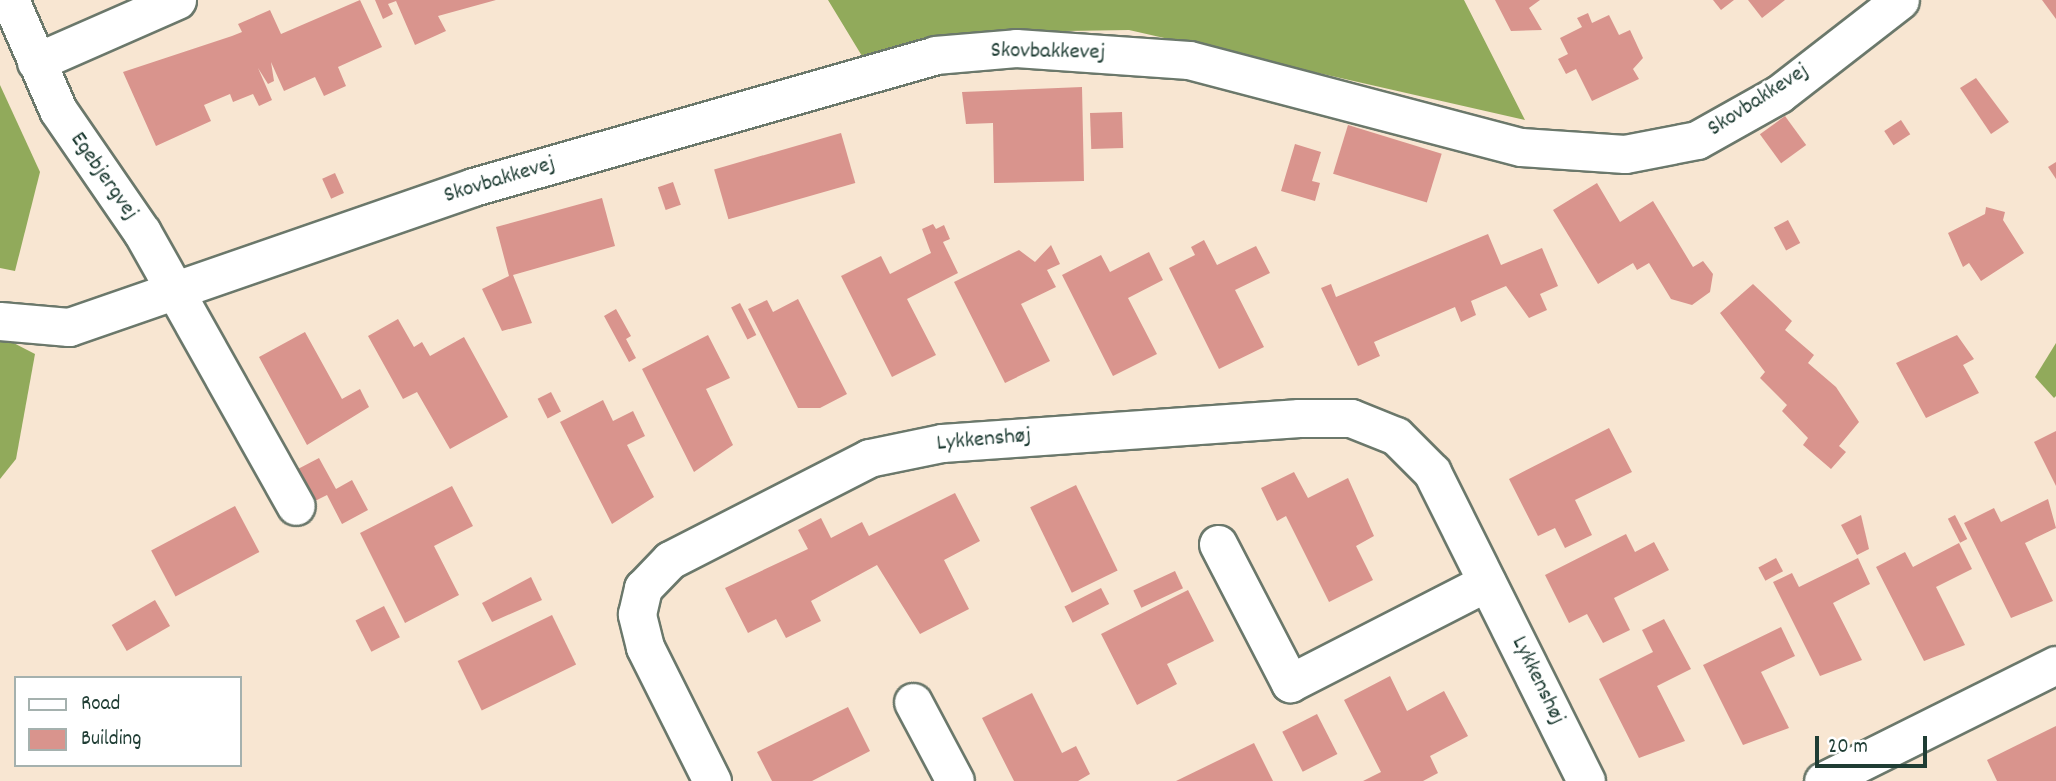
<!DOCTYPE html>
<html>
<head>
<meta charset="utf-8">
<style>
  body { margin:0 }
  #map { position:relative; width:2056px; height:781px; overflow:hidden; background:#f8e6d2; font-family:Dekko,sans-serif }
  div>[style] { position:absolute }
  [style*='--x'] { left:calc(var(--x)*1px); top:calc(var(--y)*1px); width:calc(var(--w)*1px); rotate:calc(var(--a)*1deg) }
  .forest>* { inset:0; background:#91aa5b }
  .building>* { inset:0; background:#d9948d; transform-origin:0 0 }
  .roads { filter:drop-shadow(2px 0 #6b786b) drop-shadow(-2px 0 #6b786b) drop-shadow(0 2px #6b786b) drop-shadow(0 -2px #6b786b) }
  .street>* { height:37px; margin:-18.5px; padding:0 18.5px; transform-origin:18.5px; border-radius:18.5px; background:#fff }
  span { translate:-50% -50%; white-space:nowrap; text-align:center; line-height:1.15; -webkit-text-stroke:6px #fff; paint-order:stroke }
  .street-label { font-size:23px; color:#1f3d34 }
  .legend { position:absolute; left:14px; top:676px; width:228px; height:91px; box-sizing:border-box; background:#fff; border:2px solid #a5b1ae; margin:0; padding:9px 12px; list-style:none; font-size:21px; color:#1f3d34 }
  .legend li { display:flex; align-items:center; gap:14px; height:35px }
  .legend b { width:35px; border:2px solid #a5b1ae }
  .scale { position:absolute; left:1815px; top:736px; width:112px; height:32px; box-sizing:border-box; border:4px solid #1f3d34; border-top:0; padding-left:9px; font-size:21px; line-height:24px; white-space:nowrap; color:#1f3d34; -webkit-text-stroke:5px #fff; paint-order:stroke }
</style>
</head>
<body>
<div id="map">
  <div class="forest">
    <div style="clip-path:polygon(828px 0,1464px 0,1525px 120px,1129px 30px,995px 32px,862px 56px)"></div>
    <div style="clip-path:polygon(0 85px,40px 172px,15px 271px,0 268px)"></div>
    <div style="clip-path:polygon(0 336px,35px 354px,16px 459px,0 479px)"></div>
    <div style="clip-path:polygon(2056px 343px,2056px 396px,2054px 398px,2035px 377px)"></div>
  </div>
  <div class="building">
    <div style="clip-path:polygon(360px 0,382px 47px,338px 67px,346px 86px,324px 96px,315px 77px,284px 91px,271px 62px,274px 81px,268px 84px,258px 68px,272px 100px,259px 106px,253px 94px,233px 102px,230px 94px,204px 105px,211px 121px,156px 146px,123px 72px,232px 36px,242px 32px,238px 24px,270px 10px,281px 34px)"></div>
    <div style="clip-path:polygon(375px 0,496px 0,438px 16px,446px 31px,415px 45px,396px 1px,388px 4px,393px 14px,383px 19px)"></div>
    <div style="clip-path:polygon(1495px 0,1540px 0,1529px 8px,1542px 30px,1511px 31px)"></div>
    <div style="clip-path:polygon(1713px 0,1734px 0,1721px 10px)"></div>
    <div style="clip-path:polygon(1748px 0,1785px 0,1762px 18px)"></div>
    <div style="clip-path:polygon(2042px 0,2056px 0,2056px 19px)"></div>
    <div style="clip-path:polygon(1588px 13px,1592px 23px,1609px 15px,1619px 35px,1630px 30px,1643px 58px,1633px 69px,1639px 79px,1592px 101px,1576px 69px,1566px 74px,1558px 59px,1568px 54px,1560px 38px,1582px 27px,1577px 18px)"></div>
    <div style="clip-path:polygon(1976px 78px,2009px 122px,1991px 134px,1960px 88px)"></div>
    <div style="clip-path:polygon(1082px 87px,1084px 181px,994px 183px,993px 123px,966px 124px,962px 92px)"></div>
    <div style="left:1122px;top:112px;width:36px;height:32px;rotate:88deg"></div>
    <div style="left:1785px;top:116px;width:36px;height:31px;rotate:54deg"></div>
    <div style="left:1901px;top:120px;width:17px;height:20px;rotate:57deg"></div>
    <div style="left:1348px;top:125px;width:98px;height:51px;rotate:17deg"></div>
    <div style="left:841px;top:133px;width:52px;height:132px;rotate:74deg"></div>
    <div style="clip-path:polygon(1295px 144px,1321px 152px,1312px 181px,1320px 183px,1315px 201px,1281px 191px)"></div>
    <div style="clip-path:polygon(2056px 162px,2056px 179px,2048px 167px)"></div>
    <div style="left:335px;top:173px;width:22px;height:14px;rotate:66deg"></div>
    <div style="left:673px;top:182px;width:24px;height:16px;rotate:71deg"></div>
    <div style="clip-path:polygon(1597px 183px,1620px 222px,1653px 201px,1693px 267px,1703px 261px,1713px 274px,1710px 292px,1692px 305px,1671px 299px,1649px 263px,1637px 270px,1633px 263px,1598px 284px,1553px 210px)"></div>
    <div style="clip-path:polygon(602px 198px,615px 246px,513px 275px,532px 323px,502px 331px,482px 289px,509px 276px,496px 227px)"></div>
    <div style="clip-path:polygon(1986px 207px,2005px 212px,2003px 220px,2024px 253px,1981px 281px,1969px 263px,1963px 267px,1948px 233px,1985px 214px)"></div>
    <div style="left:1788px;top:220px;width:26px;height:16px;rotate:62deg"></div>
    <div style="clip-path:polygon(933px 224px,936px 229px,944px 225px,950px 239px,943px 242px,958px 273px,907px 299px,936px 355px,892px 377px,841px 276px,881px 256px,890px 274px,931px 253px,922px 229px)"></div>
    <div style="clip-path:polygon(1488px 234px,1501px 265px,1542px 248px,1558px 286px,1540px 294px,1547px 310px,1529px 318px,1506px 286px,1471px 301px,1476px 315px,1461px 322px,1455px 307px,1374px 342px,1380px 356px,1358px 366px,1321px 288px,1331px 284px,1336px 297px)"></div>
    <div style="clip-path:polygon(1204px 240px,1217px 265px,1256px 246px,1270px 273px,1235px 290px,1264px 347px,1219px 369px,1169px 268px,1195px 255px,1191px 247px)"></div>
    <div style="clip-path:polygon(1051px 245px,1060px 264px,1047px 270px,1056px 287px,1021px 304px,1050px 361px,1005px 383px,954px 282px,1019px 250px,1035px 262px)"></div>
    <div style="clip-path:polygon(1149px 252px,1163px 280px,1128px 298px,1157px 354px,1113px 376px,1062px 275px,1101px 255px,1110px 272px)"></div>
    <div style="clip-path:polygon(1753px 284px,1792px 321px,1785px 330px,1814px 355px,1808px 363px,1836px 387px,1859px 422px,1839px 446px,1846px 452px,1831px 469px,1803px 445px,1808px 438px,1782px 411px,1787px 405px,1760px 378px,1765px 372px,1720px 313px)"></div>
    <div style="clip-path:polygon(798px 299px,847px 394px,820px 408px,798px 408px,748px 309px,767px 300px,773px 312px)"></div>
    <div style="left:740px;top:303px;width:36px;height:10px;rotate:63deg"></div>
    <div style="clip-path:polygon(616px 309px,631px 336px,626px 339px,636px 358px,629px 362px,604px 316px)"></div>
    <div style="clip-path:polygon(398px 319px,414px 347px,422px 342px,430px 356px,464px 337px,508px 417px,450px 449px,417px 392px,403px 399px,368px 336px)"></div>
    <div style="clip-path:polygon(305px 332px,342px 399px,360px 389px,369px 407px,307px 445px,259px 357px)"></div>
    <div style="clip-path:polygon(708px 335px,730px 378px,706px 389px,733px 445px,694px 472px,642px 369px)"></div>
    <div style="clip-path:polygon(1957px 335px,1974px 359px,1963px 365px,1979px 393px,1926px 418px,1896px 363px)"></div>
    <div style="left:551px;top:392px;width:22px;height:15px;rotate:63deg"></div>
    <div style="clip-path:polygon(603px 400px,613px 421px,633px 411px,645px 436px,627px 445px,654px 497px,612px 524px,560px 422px)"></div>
    <div style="clip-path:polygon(1609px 428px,1632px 472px,1575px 500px,1592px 535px,1565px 548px,1555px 528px,1538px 536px,1509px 479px)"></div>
    <div style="clip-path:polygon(2056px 431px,2056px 486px,2034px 442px)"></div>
    <div style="clip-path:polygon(319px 458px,336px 489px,352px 480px,368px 510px,342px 524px,327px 495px,313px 502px,296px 470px)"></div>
    <div style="clip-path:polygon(1294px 472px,1308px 498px,1348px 478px,1374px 536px,1356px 546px,1373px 580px,1329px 602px,1286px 516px,1277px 521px,1261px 488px)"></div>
    <div style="left:1076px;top:485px;width:95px;height:51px;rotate:64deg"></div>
    <div style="clip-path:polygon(452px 486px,473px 526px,434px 546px,459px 595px,405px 623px,360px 533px)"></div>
    <div style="clip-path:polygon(955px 493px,980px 541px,944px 560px,969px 609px,920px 634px,877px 565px,811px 601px,821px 621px,786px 638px,776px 619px,748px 633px,725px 588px,808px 549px,798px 530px,821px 518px,831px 538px,862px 522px,869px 536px)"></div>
    <div style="clip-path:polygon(2048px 499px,2056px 528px,2025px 543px,2053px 601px,2011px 618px,1964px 523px,1994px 508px,2001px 522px)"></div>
    <div style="left:235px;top:506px;width:52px;height:95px;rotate:62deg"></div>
    <div style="clip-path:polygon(1861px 515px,1869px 549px,1857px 555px,1841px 525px)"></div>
    <div style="left:1955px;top:515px;width:27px;height:8px;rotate:63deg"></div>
    <div style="clip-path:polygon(1626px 534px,1635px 552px,1654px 542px,1669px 570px,1614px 598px,1630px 630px,1603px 643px,1587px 614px,1569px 623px,1545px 575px)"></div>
    <div style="clip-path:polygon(1959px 543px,1972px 569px,1936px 587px,1965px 645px,1924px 661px,1876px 567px,1905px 552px,1913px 567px)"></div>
    <div style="left:1776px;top:558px;width:15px;height:20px;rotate:62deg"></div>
    <div style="clip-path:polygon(1858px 558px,1870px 584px,1833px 603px,1862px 660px,1820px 676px,1773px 582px,1792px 573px,1799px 587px)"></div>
    <div style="left:1175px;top:571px;width:19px;height:46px;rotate:65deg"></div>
    <div style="clip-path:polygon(531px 577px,542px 600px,492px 622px,482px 603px)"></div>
    <div style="left:1101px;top:588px;width:18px;height:41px;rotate:63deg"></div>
    <div style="clip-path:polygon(1188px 590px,1214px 641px,1167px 664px,1177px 684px,1137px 705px,1101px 634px)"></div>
    <div style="left:155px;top:600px;width:30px;height:50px;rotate:60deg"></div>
    <div style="left:384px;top:606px;width:35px;height:32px;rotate:63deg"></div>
    <div style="left:552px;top:615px;width:55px;height:105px;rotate:64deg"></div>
    <div style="clip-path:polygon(1664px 619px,1691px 669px,1657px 686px,1685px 741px,1639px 758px,1599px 679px,1653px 652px,1642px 630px)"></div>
    <div style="clip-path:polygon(1781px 627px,1795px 656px,1761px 672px,1789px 728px,1743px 745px,1703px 665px)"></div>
    <div style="clip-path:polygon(1390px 676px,1407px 711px,1444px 691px,1468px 736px,1430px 756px,1438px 773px,1423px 781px,1363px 781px,1381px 772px,1344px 700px)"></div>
    <div style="clip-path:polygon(1032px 693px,1062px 753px,1076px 746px,1090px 774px,1078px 781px,1014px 781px,982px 718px)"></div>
    <div style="clip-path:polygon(848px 707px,870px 751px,812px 781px,772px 781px,757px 752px)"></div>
    <div style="left:1317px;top:714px;width:45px;height:39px;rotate:63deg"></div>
    <div style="clip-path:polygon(2056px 726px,2056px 781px,1997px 781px,1987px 760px)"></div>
    <div style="clip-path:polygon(1254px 743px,1273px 781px,1176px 781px)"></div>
  </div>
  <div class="roads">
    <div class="street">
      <div style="--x:10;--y:0;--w:120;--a:66.4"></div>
      <div style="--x:58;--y:110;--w:148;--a:55.5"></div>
      <div style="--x:142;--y:232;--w:314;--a:60.7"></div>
      <div style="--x:36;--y:62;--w:154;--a:-23.7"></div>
      <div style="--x:0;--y:321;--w:69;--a:5"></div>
      <div style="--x:69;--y:327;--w:428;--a:-19.1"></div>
      <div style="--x:473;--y:187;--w:480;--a:-15.9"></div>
      <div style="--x:935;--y:55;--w:81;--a:-4.9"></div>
      <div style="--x:1016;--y:48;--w:173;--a:4"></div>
      <div style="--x:1189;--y:60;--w:343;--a:14.7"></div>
      <div style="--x:1521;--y:147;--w:104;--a:3.9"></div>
      <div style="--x:1625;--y:154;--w:73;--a:-11"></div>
      <div style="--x:1697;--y:140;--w:94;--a:-29.3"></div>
      <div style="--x:1779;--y:94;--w:153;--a:-37.8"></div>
      <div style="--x:1218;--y:544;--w:157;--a:62.6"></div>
      <div style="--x:1290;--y:683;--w:221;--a:-27.1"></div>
      <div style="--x:913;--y:702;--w:89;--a:62"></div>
      <div style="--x:712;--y:781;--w:150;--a:-116.6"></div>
      <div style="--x:645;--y:647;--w:34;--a:-104"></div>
      <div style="--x:637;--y:614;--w:27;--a:-77"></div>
      <div style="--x:643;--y:588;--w:39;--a:-46"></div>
      <div style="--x:670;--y:560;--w:224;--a:-27.1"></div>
      <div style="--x:869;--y:458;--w:75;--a:-11.6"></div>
      <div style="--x:942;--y:443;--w:358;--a:-4"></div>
      <div style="--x:1299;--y:418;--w:52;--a:0"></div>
      <div style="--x:1351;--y:418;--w:48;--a:21.8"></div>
      <div style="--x:1396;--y:436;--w:51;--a:45"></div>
      <div style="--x:1432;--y:472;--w:345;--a:63.5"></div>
      <div style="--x:1823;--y:781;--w:260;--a:-26.5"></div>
    </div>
  </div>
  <div class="street-label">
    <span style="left:1048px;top:53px;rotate:1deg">Skovbakkevej</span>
    <span style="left:1759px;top:101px;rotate:-33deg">Skovbakkevej</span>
    <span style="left:103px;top:177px;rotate:55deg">Egebjergvej</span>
    <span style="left:500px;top:181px;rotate:-17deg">Skovbakkevej</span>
    <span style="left:984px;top:441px;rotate:-5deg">Lykkenshøj</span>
    <span style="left:1537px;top:681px;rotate:64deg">Lykkenshøj</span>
  </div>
  <ul class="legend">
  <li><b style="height:9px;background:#fff"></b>Road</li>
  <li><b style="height:19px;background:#d9948d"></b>Building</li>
  </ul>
  <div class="scale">20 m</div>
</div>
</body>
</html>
